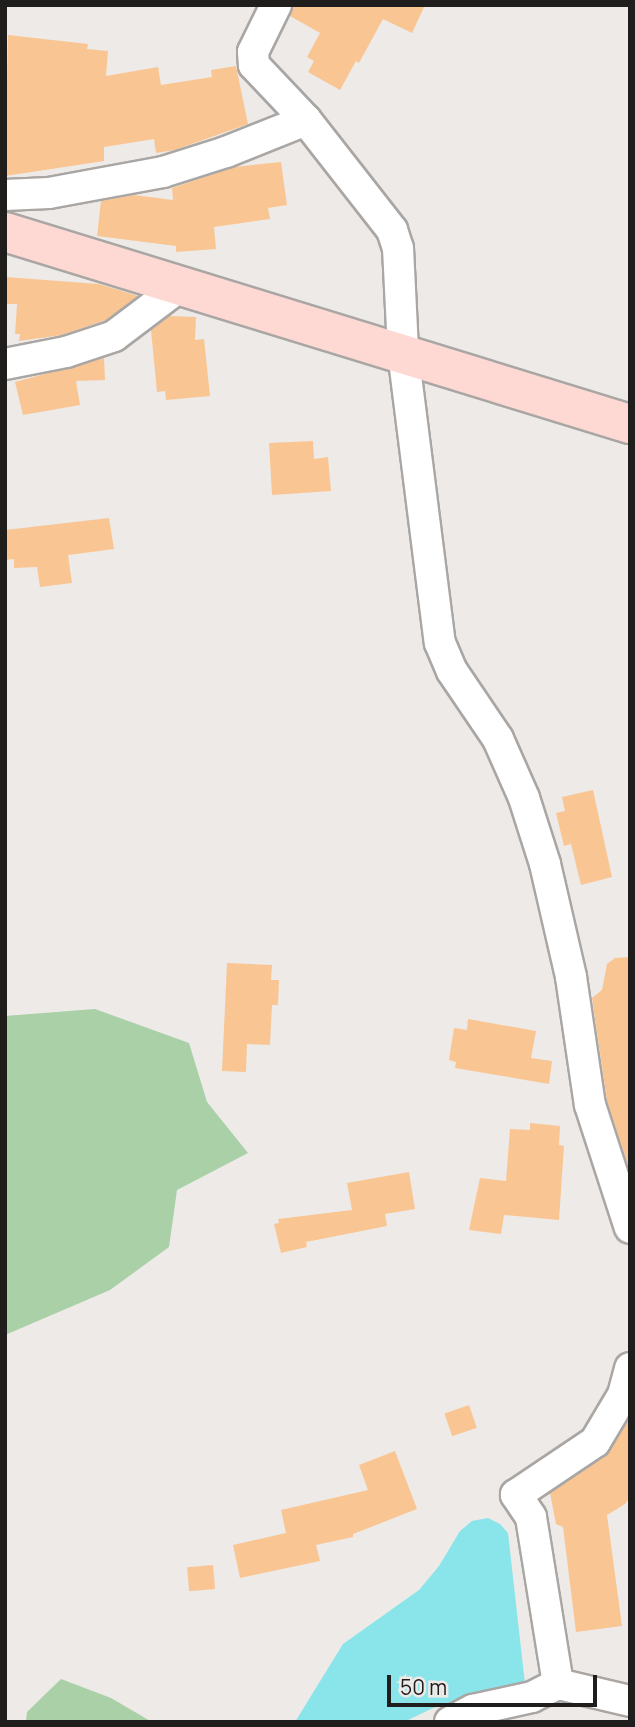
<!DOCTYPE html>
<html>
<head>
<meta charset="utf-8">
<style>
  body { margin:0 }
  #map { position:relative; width:635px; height:1727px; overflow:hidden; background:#edeae7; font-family:Manrope,sans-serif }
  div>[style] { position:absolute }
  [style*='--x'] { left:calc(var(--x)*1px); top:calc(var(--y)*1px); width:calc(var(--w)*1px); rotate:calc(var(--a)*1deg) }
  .green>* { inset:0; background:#a9d0a7 }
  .water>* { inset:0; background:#89e5e9 }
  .building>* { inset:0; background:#f9c693; transform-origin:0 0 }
  .roads { filter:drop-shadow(2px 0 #a9a6a4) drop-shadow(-2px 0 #a9a6a4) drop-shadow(0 2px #a9a6a4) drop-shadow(0 -2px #a9a6a4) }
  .street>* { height:30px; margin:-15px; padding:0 15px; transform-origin:15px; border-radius:15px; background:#fff }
  .secondary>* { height:38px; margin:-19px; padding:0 19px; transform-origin:19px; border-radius:19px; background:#fed9d4 }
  span { translate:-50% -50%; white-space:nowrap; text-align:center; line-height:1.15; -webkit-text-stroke:5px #edeae7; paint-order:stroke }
  .frame { position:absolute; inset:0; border:7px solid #1f1e1d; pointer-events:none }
  .scale { position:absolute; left:387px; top:1675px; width:210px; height:32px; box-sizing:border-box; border:4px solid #1f1e1d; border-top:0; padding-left:9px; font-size:21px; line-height:24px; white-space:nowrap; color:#1f1e1d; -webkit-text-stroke:5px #edeae7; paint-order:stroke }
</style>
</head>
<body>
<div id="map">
  <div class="green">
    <div style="clip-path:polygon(95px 1009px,189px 1043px,207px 1102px,248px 1153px,177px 1190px,169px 1247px,110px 1290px,5px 1335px,5px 1016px)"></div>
    <div style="clip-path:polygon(61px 1679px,111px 1698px,152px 1722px,26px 1722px,27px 1712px)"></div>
  </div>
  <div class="water">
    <div style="clip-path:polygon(488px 1518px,500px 1524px,508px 1533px,525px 1684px,433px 1708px,404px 1722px,295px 1722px,343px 1644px,419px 1590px,439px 1566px,460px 1531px,472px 1521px)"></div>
  </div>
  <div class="building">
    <div style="clip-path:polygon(293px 5px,425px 5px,412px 33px,383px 19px,359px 63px,356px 61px,340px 90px,308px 72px,314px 61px,307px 57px,320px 33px,290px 16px)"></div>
    <div style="clip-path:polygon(8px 35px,88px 44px,87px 49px,108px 51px,106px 76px,158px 67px,161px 85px,212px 77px,211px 70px,236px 66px,248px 124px,175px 150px,156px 153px,154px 139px,104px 147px,104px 161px,5px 176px)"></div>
    <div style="clip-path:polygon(281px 162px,287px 205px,268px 208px,270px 219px,214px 227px,216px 249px,176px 252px,176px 246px,97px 236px,101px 201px,134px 195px,173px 200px,172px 188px,234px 167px)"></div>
    <div style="clip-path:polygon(5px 277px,99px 284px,138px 296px,106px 320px,62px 335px,19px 341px,20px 334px,15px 334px,17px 304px,5px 304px)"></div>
    <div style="clip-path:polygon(169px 316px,196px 317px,195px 340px,204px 339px,210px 396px,166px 400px,165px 391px,157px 392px,151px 330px)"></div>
    <div style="clip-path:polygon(104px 358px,105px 380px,76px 381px,80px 405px,23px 415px,15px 382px)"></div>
    <div style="clip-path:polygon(313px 441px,314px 459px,328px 457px,331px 491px,272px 495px,269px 443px)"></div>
    <div style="clip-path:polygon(109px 518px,114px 549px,68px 555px,72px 583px,40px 587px,37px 567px,14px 568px,14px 559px,5px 560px,5px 530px)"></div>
    <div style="clip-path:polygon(593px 790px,612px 877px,581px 885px,571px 844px,564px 846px,556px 813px,565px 811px,562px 797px)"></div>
    <div style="clip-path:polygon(630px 957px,630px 1171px,607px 1101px,592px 998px,602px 990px,607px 964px,615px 958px)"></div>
    <div style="clip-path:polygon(227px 963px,272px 965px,271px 980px,279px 980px,278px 1005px,272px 1005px,270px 1045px,247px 1044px,246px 1072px,222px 1071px)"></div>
    <div style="clip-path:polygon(468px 1019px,536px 1031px,531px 1058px,552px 1061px,549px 1084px,455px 1068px,456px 1062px,449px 1060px,454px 1028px,467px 1030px)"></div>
    <div style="clip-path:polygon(530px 1123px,560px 1126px,559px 1145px,564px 1146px,559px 1220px,504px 1215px,501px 1234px,469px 1230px,480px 1178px,506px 1181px,510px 1129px,530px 1130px)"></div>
    <div style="clip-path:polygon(409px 1172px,415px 1209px,385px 1214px,387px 1226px,306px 1242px,307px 1247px,281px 1253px,274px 1224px,279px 1223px,278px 1219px,352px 1210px,347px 1183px)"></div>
    <div style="left:469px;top:1405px;width:24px;height:26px;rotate:71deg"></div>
    <div style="clip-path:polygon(630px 1418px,630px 1497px,625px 1504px,607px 1515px,622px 1626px,576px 1632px,563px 1527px,556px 1524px,550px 1493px,605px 1456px)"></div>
    <div style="clip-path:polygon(395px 1451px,417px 1509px,353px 1534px,353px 1537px,316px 1545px,320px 1561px,240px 1578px,233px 1545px,286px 1533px,281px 1510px,368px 1490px,359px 1465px)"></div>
    <div style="left:213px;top:1565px;width:24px;height:26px;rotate:85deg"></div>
  </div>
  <div class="roads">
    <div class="street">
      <div style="--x:276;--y:5;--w:52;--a:116.1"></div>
      <div style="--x:253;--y:52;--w:13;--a:86"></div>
      <div style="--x:254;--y:65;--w:76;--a:46.6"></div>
      <div style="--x:306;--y:120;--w:140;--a:52"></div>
      <div style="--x:392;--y:230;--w:19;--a:72"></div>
      <div style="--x:398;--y:248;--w:104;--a:87.2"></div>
      <div style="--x:403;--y:352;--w:293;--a:82.8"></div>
      <div style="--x:440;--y:643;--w:30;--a:67"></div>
      <div style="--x:452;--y:671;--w:82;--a:55.9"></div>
      <div style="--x:498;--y:739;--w:64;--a:66.2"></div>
      <div style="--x:524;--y:798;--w:69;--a:72.3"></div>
      <div style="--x:545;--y:864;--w:116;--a:77"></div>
      <div style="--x:571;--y:977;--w:129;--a:81.6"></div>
      <div style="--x:590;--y:1105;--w:129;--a:72"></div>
      <div style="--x:5;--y:195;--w:44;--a:-2.6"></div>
      <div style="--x:49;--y:193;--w:116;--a:-10.4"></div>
      <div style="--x:163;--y:172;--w:66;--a:-17.6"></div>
      <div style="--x:226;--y:152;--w:86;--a:-21.8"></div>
      <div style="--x:5;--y:364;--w:62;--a:-11.1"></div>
      <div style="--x:66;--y:352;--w:51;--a:-18.4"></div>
      <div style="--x:114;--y:336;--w:83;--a:-37.1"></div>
      <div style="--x:558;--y:1684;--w:169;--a:-99.2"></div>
      <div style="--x:531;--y:1517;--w:27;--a:-124"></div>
      <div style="--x:516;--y:1495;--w:95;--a:-33.9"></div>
      <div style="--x:595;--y:1442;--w:55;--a:-59.2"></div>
      <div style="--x:623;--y:1395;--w:28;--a:-75"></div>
      <div style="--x:450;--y:1722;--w:26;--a:-28"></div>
      <div style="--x:473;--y:1710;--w:60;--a:-12.4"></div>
      <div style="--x:532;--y:1697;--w:29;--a:-27"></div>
      <div style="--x:558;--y:1684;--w:74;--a:13.3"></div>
    </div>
    <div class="secondary">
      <div style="--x:5;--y:232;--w:654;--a:17.08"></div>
    </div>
  </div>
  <div class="frame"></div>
  <div class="scale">50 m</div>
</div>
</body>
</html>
